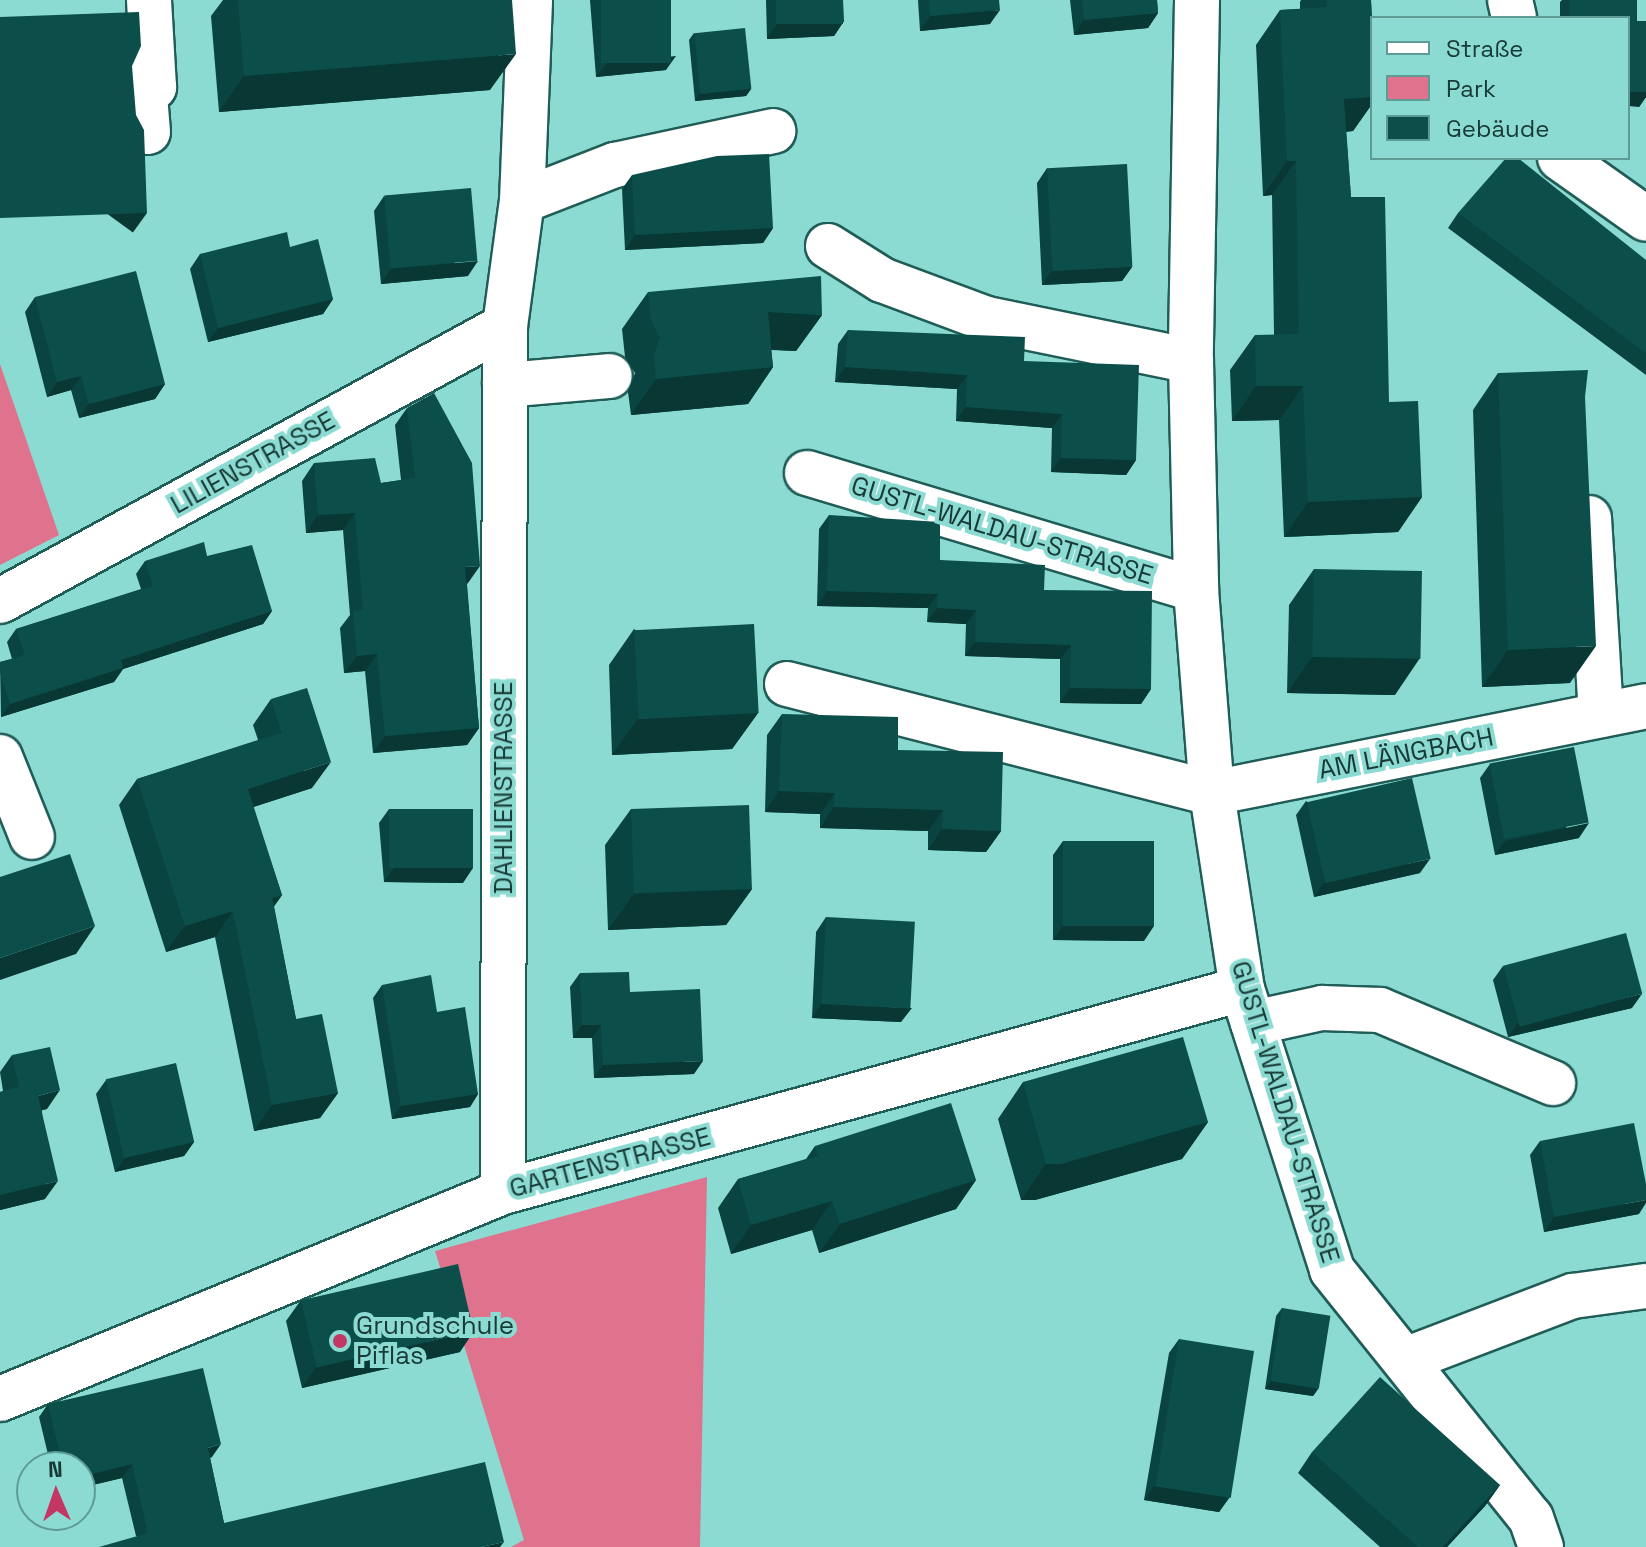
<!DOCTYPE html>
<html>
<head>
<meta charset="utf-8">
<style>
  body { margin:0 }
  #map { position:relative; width:1646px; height:1547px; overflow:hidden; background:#8cdbd2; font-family:"Space Grotesk",sans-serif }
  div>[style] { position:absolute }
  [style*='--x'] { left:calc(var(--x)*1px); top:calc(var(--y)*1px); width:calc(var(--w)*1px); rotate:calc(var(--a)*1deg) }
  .green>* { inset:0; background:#df738d }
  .roads { filter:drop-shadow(2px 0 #205d57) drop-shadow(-2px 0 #205d57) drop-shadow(0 2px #205d57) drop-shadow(0 -2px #205d57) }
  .minor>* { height:44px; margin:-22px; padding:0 22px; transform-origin:22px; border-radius:22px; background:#fff }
  .wall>* { inset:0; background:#0a4440 }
  .shaded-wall>* { inset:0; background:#083734; transform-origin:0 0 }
  .building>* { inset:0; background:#0c4f4a; transform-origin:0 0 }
  .dots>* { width:22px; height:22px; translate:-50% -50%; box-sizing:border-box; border:4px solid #8cdbd2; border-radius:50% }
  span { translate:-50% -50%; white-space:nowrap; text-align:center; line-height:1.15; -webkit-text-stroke:8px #8cdbd2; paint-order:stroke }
  .street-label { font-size:26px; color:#183a36 }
  .poi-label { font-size:26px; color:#183a36 }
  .left { translate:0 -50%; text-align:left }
  .legend { position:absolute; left:1370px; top:16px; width:260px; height:144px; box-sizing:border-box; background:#8cdbd2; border:2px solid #5e9b94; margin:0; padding:10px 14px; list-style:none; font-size:24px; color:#183a36 }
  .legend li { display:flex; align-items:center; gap:16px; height:40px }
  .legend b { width:40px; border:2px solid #5e9b94 }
  .north { position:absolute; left:16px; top:1451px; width:80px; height:80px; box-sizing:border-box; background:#8cdbd2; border:2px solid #5e9b94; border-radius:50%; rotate:358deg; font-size:22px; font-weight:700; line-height:32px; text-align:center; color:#183a36 }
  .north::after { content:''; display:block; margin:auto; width:28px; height:36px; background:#c43663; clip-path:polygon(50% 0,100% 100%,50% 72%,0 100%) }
</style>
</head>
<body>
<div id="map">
  <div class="green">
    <div style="clip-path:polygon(0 364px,59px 535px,0 565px)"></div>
    <div style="clip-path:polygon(707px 1177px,700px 1547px,511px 1547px,524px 1540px,435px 1251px)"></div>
  </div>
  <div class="roads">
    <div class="minor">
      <div style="--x:1197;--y:0;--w:361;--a:91"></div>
      <div style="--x:1191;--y:361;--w:229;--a:88.7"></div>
      <div style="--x:1196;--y:590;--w:204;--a:85.5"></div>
      <div style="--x:1212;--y:793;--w:198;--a:81.3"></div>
      <div style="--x:1242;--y:989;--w:295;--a:72.2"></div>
      <div style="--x:1332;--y:1270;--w:318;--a:51.3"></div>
      <div style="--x:1531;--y:1518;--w:31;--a:71"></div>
      <div style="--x:1510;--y:0;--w:18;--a:77"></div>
      <div style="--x:148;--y:132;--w:49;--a:-94.7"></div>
      <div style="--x:144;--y:83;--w:11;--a:22"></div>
      <div style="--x:154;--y:87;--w:87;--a:-93.3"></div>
      <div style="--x:1560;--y:158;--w:105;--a:35.3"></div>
      <div style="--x:522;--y:201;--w:100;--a:-21.2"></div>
      <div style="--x:615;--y:165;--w:162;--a:-12.1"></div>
      <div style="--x:828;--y:246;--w:64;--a:32.2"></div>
      <div style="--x:882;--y:280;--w:112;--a:20.4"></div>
      <div style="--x:987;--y:319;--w:208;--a:11.6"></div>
      <div style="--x:505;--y:385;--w:105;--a:-4.9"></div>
      <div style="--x:807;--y:473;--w:406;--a:16.7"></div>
      <div style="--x:1589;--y:518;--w:197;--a:86.5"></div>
      <div style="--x:0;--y:601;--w:575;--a:-28.57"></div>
      <div style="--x:787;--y:684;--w:439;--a:14.4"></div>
      <div style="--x:1212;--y:793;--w:443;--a:-11.3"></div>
      <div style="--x:0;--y:757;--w:86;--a:68.2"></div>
      <div style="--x:1253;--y:1023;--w:71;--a:-12.3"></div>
      <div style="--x:1322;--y:1008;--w:58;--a:2"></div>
      <div style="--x:1380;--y:1010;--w:188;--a:22.9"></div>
      <div style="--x:503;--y:1192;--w:866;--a:-89.87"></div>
      <div style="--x:505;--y:326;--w:126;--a:-82.3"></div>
      <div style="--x:522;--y:201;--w:201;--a:-87.7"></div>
      <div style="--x:1405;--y:1360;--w:180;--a:-20.9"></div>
      <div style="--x:1573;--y:1296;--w:74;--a:-7.8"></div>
      <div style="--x:0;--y:1399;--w:544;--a:-22.37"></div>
      <div style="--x:503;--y:1192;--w:766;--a:-15.36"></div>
    </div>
  </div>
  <div class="wall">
    <div style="clip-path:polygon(223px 0,512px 0,490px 90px,219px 112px,211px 16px)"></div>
    <div style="clip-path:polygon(590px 0,671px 0,666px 70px,596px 77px)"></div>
    <div style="clip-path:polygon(766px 0,843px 0,844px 21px,834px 36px,767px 39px)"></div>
    <div style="clip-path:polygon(918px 0,999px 0,990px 24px,920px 31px)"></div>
    <div style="clip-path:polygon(1070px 0,1157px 0,1158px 13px,1148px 28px,1074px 35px)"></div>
    <div style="clip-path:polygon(1301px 0,1371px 0,1372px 20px,1372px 104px,1353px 131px,1346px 132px,1351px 197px,1389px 402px,1422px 497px,1398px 532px,1284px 537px,1279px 420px,1232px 421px,1230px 370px,1255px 335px,1274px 335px,1272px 195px,1263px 196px,1256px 45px,1280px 10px,1300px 9px,1300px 2px)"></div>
    <div style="clip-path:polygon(1562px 0,1637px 0,1637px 21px,1646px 21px,1646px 97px,1639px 107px,1628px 18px,1560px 18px,1560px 2px)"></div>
    <div style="clip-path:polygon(694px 33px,751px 89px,746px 96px,695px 101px,689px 40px)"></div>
    <div style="clip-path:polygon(1047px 168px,1132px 267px,1122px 281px,1042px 285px,1037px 183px)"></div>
    <div style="clip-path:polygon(632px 175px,773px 228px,763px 243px,625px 250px,622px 189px)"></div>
    <div style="clip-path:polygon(384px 196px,468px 276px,381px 284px,374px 211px)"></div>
    <div style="clip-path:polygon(1458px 213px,1646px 260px,1646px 375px,1448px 228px)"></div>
    <div style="clip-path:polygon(290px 247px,333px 299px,323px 314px,208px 342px,190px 269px,200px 254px)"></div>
    <div style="clip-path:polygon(648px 292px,822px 315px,796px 351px,771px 350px,773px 367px,748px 404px,631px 415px,628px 392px,635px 373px,625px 357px,622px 329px)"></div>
    <div style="clip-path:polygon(35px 297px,165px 384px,155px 399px,79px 418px,71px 390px,47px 397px,25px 312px)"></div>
    <div style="clip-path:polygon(848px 330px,1024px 361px,1136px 460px,1126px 475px,1051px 472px,1052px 428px,956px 421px,957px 389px,835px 382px,838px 344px)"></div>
    <div style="clip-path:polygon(1498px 373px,1585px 397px,1570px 683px,1482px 687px,1473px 410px)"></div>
    <div style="clip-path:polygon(407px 408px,468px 583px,467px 584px,479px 728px,467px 745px,373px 753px,365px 671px,344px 673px,340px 628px,350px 615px,343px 530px,306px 533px,302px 481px,314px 463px,381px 483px,401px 480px,395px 425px)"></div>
    <div style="clip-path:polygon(829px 515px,940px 560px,1044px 590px,1151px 689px,1141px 704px,1060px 703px,1060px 659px,965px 656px,966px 624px,927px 622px,928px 608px,817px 606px,819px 529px)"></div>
    <div style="clip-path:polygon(207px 556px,272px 611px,263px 624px,123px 669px,114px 682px,1px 717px,0 662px,12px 659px,7px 642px,16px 629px,141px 589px,136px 574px,145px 561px)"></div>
    <div style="clip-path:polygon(1314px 569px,1395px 695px,1287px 693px,1289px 605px)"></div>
    <div style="clip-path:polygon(634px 629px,758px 713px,732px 749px,612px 755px,609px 665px)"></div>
    <div style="clip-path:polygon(271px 699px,312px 788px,253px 807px,282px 895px,274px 906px,296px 1019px,338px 1093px,320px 1118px,254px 1131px,215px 937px,166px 952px,119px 805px,137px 779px,258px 740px,253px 725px)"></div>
    <div style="clip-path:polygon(782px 714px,898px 750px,1001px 831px,986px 852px,928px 850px,928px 831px,820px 828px,820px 814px,765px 812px,767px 735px)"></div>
    <div style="clip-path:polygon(1490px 764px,1579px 838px,1495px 855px,1480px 778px)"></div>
    <div style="clip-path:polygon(1306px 801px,1420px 873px,1314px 897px,1296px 815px)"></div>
    <div style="clip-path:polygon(389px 809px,463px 883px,384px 882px,379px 823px)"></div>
    <div style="clip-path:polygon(631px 809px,752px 889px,726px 925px,608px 930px,605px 845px)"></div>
    <div style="clip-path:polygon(1063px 841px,1144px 941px,1053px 940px,1053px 855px)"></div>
    <div style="clip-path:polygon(826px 917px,901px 1022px,812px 1018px,816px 932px)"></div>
    <div style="clip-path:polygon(1503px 966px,1632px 1008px,1508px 1037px,1493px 980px)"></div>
    <div style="clip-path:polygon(580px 973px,630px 992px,694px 1074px,594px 1078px,592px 1038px,573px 1038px,570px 987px)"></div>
    <div style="clip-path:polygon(382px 985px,437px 1012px,478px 1094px,470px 1107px,392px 1119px,373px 998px)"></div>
    <div style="clip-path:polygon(12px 1055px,47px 1109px,42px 1110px,45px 1199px,0 1210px,0 1092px,3px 1091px,0 1072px)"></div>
    <div style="clip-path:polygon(106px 1080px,194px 1142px,184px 1156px,115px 1172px,96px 1094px)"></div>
    <div style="clip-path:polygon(1023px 1082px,1208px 1122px,1182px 1159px,1035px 1200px,1021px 1200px,998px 1119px)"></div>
    <div style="clip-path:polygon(1540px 1141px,1639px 1214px,1544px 1232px,1530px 1155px)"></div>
    <div style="clip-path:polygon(815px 1146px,976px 1180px,956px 1209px,819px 1253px,812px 1230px,731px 1254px,718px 1208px,738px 1179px,806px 1159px)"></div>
    <div style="clip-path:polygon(301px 1300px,460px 1352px,302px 1388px,286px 1321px)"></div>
    <div style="clip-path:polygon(1282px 1308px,1318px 1389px,1313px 1396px,1265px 1389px,1276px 1316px)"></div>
    <div style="clip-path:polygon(1179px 1339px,1229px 1498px,1219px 1512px,1144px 1500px,1169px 1353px)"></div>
    <div style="clip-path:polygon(48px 1404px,212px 1457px,210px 1458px,224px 1523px,504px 1542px,136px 1536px,122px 1478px,80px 1488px,80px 1467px,51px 1467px,39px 1417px)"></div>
    <div style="clip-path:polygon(1312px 1452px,1500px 1485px,1485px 1506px,1447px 1547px,1380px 1547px,1298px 1473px)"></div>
  </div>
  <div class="shaded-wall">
    <div style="clip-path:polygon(1000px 10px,990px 24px,920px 31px,930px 16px)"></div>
    <div style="clip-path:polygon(1158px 13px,1148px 28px,1074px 35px,1084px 20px)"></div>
    <div style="clip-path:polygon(844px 21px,834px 36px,767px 39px,777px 24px)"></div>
    <div style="clip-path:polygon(516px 54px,490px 90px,219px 112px,244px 76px)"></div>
    <div style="clip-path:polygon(676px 56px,666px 70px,596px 77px,607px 63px)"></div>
    <div style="clip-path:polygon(751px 89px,746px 96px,695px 101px,700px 93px)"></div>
    <div style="clip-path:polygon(1628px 92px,1646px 92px,1646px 97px,1639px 107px,1628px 106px)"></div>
    <div style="clip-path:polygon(1372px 97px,1372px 104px,1353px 131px,1319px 133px,1344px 99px)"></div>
    <div style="clip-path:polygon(1287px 161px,1296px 161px,1272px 195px,1263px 196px)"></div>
    <div style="left:147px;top:213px;width:24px;height:147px;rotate:126deg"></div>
    <div style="clip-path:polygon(773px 228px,763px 243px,625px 250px,635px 235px)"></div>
    <div style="clip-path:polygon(478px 261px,468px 276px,381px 284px,391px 269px)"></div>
    <div style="clip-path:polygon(1132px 267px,1122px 281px,1042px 285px,1052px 271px)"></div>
    <div style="clip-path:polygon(333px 299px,323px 314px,208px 342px,218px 328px)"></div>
    <div style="clip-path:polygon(768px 312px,822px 315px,796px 351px,742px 348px)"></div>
    <div style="clip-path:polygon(773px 367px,748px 404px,631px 415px,656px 379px)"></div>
    <div style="clip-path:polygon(845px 367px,967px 375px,957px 389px,835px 382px)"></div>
    <div style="clip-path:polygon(81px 376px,71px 390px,47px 397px,57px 382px)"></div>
    <div style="clip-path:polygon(165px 384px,155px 399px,79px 418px,89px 404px)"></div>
    <div style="clip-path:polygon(1256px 386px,1303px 386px,1279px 420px,1232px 421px)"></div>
    <div style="clip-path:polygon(966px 407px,1062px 414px,1052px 428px,956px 421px)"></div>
    <div style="clip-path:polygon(1061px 458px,1136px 460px,1126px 475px,1051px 472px)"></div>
    <div style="clip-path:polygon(1422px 497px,1398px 532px,1284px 537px,1308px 502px)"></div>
    <div style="clip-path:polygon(355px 513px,343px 530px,306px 533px,318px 515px)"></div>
    <div style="clip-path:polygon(480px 566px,468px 583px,453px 585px,465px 567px)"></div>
    <div style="clip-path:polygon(827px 591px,938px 594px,928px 608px,817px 606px)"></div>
    <div style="clip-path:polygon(937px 608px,976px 610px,966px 624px,927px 622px)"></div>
    <div style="clip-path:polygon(272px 611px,263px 624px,123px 669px,114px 682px,1px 717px,10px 704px,121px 660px)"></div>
    <div style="clip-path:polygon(975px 642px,1071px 645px,1060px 659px,965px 656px)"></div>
    <div style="clip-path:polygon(1596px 646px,1570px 683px,1482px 687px,1508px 650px)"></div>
    <div style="clip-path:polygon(377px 654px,365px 671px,344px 673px,357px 656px)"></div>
    <div style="clip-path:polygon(1312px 657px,1420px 658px,1395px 695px,1287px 693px)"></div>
    <div style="clip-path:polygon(1070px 688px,1151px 689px,1141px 704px,1060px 703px)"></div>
    <div style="clip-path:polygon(758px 713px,732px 749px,612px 755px,638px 719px)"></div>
    <div style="clip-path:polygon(479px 728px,467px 745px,373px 753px,385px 736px)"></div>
    <div style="clip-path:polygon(331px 762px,312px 788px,229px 815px,248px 789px)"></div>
    <div style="clip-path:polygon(779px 791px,835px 793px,820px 814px,765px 812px)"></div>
    <div style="clip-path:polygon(834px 807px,943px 810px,928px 831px,820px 828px)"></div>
    <div style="clip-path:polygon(1589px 823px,1579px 838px,1495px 855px,1505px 841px)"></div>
    <div style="clip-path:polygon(942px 829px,1001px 831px,986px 852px,928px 850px)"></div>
    <div style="clip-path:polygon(1430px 859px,1420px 873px,1314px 897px,1324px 882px)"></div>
    <div style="clip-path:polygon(394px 868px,473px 868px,463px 883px,384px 882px)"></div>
    <div style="clip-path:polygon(752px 889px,726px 925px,608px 930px,634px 894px)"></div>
    <div style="clip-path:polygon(282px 895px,264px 921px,272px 898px)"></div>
    <div style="clip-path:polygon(233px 911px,215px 937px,166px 952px,185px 926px)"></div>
    <div style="clip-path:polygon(95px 926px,76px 954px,0 980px,0 958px)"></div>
    <div style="clip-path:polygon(1063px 926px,1154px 926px,1144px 941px,1053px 940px)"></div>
    <div style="clip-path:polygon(1642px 994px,1632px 1008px,1508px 1037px,1518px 1023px)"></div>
    <div style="clip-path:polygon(822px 1004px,912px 1008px,901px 1022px,812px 1018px)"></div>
    <div style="clip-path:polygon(582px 1025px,601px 1025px,592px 1038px,573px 1038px)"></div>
    <div style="clip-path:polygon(703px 1061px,694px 1074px,594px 1078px,603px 1065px)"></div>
    <div style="clip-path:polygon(60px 1090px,47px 1109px,25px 1114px,38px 1096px)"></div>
    <div style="clip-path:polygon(338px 1093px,320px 1118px,254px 1131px,272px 1105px)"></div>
    <div style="clip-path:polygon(478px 1094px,470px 1107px,392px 1119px,401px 1106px)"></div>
    <div style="clip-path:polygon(1208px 1122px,1182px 1159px,1035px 1200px,1021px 1200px,1046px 1164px)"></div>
    <div style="clip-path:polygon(194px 1142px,184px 1156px,115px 1172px,125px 1158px)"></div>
    <div style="clip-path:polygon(976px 1180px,956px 1209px,819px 1253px,840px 1224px)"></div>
    <div style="clip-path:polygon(58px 1181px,45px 1199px,0 1210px,0 1195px)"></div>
    <div style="clip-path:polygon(1646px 1200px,1646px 1203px,1639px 1214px,1544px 1232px,1554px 1217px)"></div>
    <div style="clip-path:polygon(832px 1201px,812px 1230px,731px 1254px,751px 1225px)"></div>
    <div style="clip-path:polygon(474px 1331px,460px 1352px,302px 1388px,316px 1367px)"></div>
    <div style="clip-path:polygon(1271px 1381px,1318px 1389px,1313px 1396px,1265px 1389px)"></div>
    <div style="clip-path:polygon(221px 1444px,212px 1457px,199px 1461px,208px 1448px)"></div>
    <div style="clip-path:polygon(132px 1464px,122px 1478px,80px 1488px,80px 1477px)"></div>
    <div style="clip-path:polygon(1500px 1485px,1485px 1506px,1447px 1547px,1443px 1547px)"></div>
    <div style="clip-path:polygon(1154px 1486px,1229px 1498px,1219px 1512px,1144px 1500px)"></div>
    <div style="clip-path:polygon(504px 1542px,500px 1547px,481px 1547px)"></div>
  </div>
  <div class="building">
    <div style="clip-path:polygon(238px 0,512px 0,516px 54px,244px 76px)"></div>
    <div style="left:601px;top:0;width:70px;height:63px"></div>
    <div style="left:776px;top:0;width:67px;height:24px"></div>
    <div style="clip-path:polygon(929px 0,999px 0,1000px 10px,930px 16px)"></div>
    <div style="clip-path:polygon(1082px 0,1157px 0,1158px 13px,1084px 20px)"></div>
    <div style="clip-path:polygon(1326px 0,1371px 0,1372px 20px,1372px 97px,1344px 99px,1351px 197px,1385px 197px,1389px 402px,1418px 401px,1422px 497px,1308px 502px,1303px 386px,1256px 386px,1255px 335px,1299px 334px,1296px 161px,1287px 161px,1280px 10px,1327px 7px)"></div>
    <div style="clip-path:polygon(1570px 0,1637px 0,1637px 21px,1646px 21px,1646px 92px,1628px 92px,1628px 18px,1570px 18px)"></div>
    <div style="clip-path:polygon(139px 12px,141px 46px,132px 66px,136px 115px,144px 130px,147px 213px,0 218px,0 17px)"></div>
    <div style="left:745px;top:28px;width:61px;height:51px;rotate:84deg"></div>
    <div style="clip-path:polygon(769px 154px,773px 228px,635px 235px,632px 175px,717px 156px)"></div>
    <div style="clip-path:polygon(1506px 158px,1518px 158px,1646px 260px,1646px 353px,1458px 213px)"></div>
    <div style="left:1127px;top:164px;width:103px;height:80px;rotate:87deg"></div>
    <div style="left:471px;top:188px;width:73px;height:87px;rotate:85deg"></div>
    <div style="clip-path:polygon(287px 232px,290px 247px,318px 239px,333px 299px,218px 328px,200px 254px)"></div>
    <div style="clip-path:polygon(136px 271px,165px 384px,89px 404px,81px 376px,57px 382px,35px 297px)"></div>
    <div style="clip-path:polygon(821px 276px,822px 315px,768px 312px,773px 367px,656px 379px,654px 355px,660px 337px,651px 321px,648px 292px)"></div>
    <div style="clip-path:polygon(848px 330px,1025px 337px,1024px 361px,1139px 365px,1136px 460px,1061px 458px,1062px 414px,966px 407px,967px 375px,845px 367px)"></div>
    <div style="clip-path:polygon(1588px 370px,1585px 397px,1596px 646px,1508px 650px,1498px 373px)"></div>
    <div style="clip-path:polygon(434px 393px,472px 463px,480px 566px,465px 567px,479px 728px,385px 736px,377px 654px,357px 656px,353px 611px,363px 610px,355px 513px,318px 515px,314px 463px,375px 458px,381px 483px,415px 478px,407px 408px)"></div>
    <div style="clip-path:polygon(829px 515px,940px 522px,940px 560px,1045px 565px,1044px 590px,1152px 591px,1151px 689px,1070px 688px,1071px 645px,975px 642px,976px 610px,937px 608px,938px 594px,827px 591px)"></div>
    <div style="clip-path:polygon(204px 542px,207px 556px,252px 545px,272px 611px,121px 660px,123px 668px,10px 704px,0 672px,0 662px,25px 655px,16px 629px,153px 586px,145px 561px)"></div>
    <div style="left:1314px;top:569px;width:108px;height:88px;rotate:1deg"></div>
    <div style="left:754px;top:624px;width:89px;height:120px;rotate:87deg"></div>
    <div style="clip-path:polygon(307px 688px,331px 762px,248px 789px,282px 895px,272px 898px,296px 1019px,322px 1014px,338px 1093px,272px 1105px,233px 911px,185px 926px,137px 779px,282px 733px,271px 699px)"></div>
    <div style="clip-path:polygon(782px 714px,898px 717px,898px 750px,1003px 752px,1001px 831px,942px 829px,943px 810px,834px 807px,835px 793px,779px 791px)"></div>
    <div style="left:1574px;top:747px;width:77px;height:86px;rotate:79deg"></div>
    <div style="left:1412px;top:778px;width:83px;height:108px;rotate:77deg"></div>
    <div style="left:749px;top:805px;width:84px;height:118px;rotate:88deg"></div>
    <div style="left:389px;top:809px;width:84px;height:59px"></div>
    <div style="left:1063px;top:841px;width:91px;height:85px"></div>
    <div style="clip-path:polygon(70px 854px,95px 926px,0 958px,0 877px)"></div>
    <div style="left:826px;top:917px;width:89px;height:87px;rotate:3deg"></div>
    <div style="left:1626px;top:933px;width:63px;height:127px;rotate:75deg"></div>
    <div style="clip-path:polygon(629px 972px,630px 992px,700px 989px,703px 1061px,603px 1065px,601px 1025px,582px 1025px,580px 973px)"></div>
    <div style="clip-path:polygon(431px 975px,437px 1012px,465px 1007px,478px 1094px,401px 1106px,382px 985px)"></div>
    <div style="clip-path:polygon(1183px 1037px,1208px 1122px,1061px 1164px,1046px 1164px,1023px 1082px)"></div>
    <div style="clip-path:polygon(50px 1047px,60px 1090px,38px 1096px,58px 1181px,0 1195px,0 1092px,19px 1087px,12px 1055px)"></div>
    <div style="left:176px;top:1063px;width:81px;height:72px;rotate:77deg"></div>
    <div style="clip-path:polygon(951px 1103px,976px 1180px,840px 1224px,832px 1201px,751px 1225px,738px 1179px,819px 1156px,815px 1146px)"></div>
    <div style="clip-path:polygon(1634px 1123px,1646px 1184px,1646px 1200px,1554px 1217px,1540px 1141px)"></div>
    <div style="left:458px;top:1264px;width:69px;height:161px;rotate:77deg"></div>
    <div style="left:1282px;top:1308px;width:49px;height:74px;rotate:9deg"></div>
    <div style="left:1179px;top:1339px;width:76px;height:149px;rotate:9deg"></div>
    <div style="clip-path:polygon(203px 1368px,221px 1444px,208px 1448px,224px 1523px,485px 1462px,504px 1542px,481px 1547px,99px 1547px,148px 1533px,132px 1464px,80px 1477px,80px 1467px,63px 1467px,48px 1404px)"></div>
    <div style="clip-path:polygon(1380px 1377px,1500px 1485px,1443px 1547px,1418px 1547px,1312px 1452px)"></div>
  </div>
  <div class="dots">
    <div style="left:340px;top:1341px;background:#c43663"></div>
  </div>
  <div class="street-label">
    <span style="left:253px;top:463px;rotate:-29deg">LILIENSTRASSE</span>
    <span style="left:1002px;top:531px;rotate:17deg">GUSTL-WALDAU-STRASSE</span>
    <span style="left:1406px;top:754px;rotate:-11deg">AM LÄNGBACH</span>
    <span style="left:504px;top:788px;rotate:-90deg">DAHLIENSTRASSE</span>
    <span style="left:1285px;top:1112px;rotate:73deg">GUSTL-WALDAU-STRASSE</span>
    <span style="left:610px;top:1163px;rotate:-15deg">GARTENSTRASSE</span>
  </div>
  <div class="poi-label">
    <span class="left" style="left:356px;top:1341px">Grundschule<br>Piflas</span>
  </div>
  <ul class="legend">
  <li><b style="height:10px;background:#fff"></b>Straße</li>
  <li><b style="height:22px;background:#df738d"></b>Park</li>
  <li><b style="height:22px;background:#0c4f4a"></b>Gebäude</li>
  </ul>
  <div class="north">N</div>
</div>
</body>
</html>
